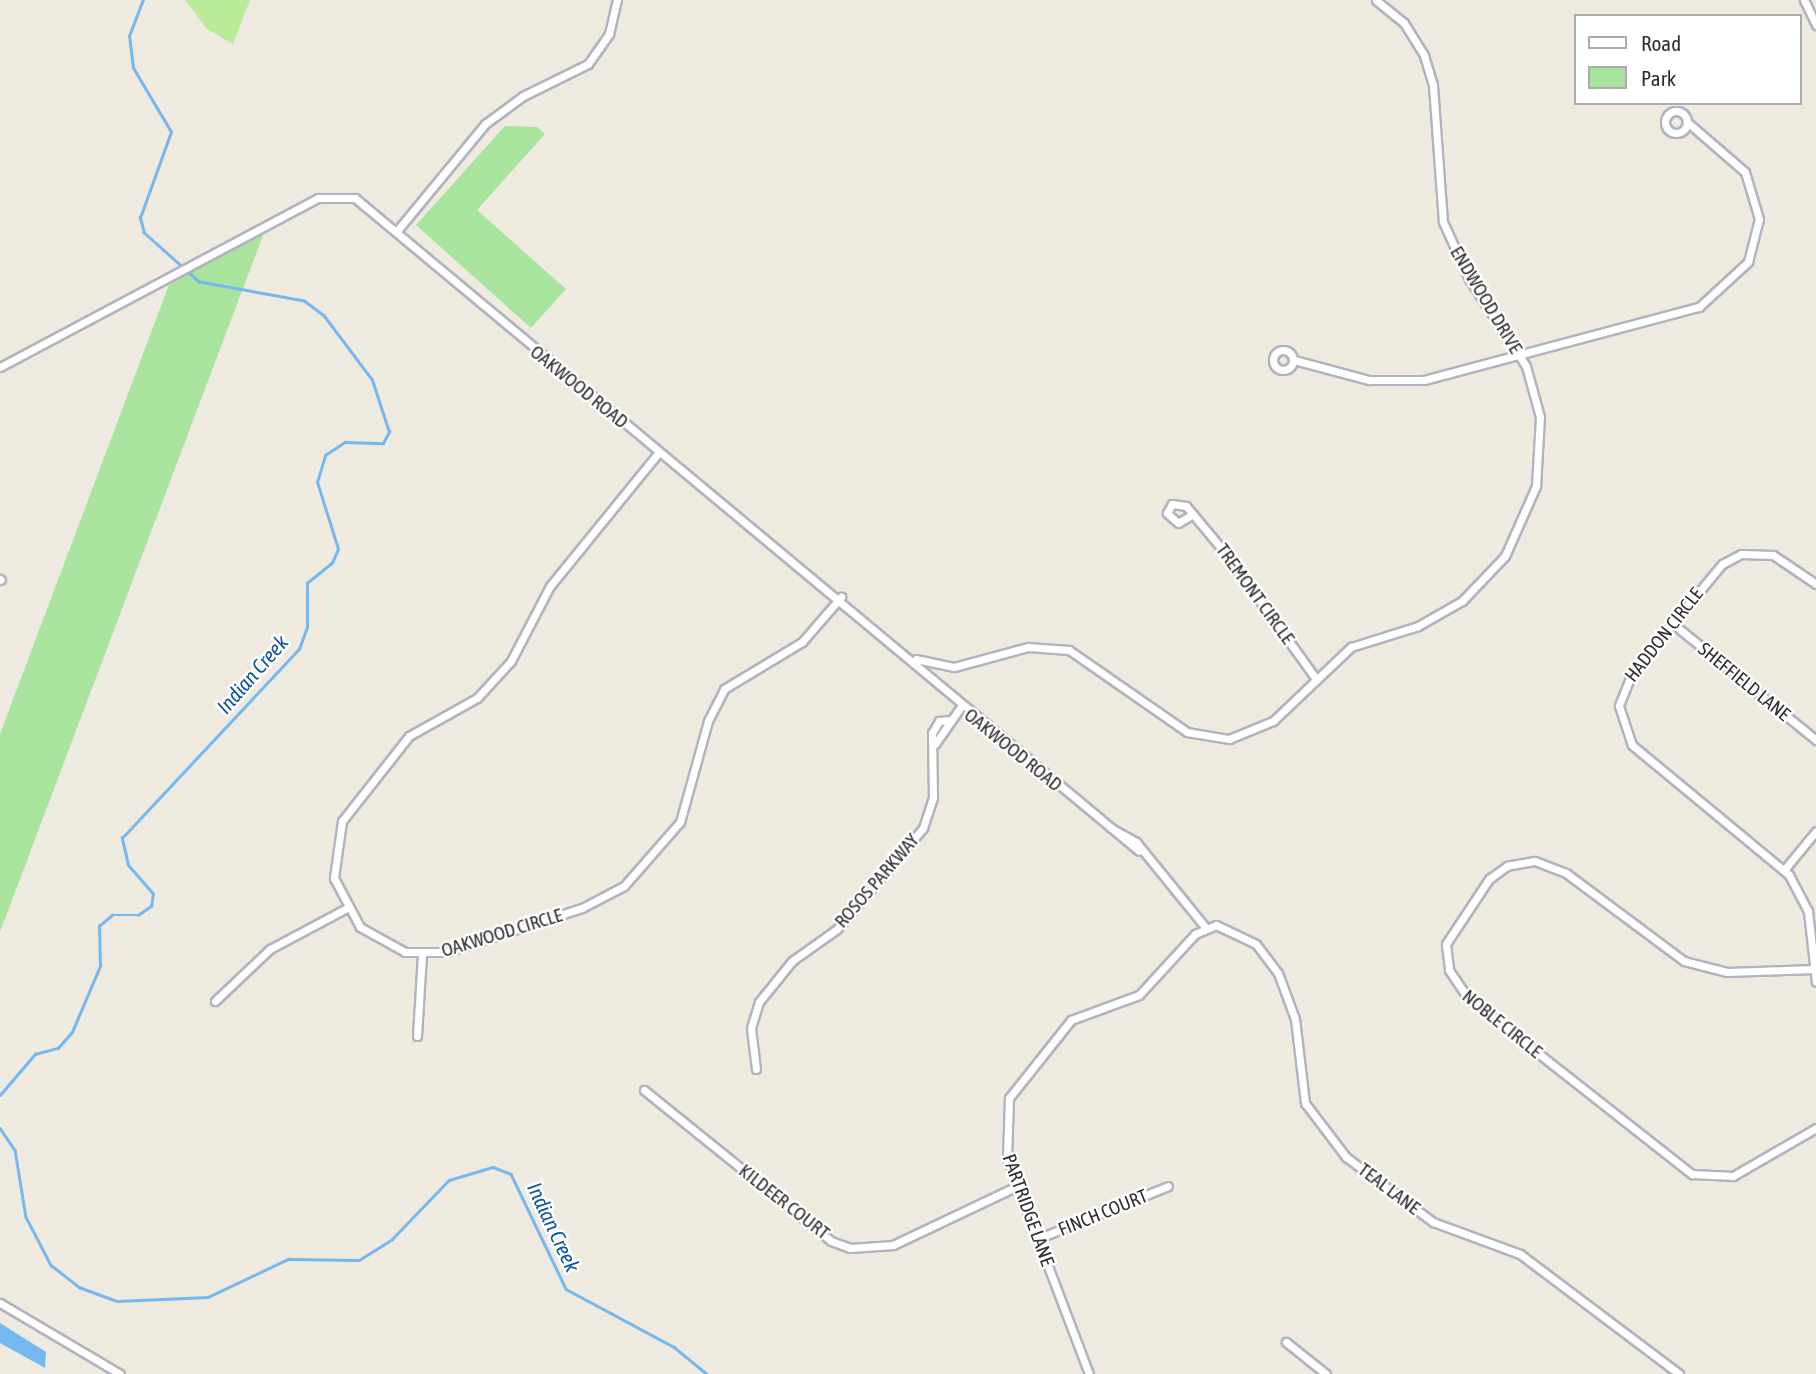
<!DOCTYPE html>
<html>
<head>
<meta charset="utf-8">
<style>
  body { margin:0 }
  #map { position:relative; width:1816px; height:1374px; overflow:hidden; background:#eeeae0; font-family:"Asap Condensed",sans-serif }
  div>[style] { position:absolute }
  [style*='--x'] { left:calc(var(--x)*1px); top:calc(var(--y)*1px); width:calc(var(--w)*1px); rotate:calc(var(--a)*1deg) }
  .green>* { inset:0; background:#a8e49d }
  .pitch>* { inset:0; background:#b9eb99 }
  .water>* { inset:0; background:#74b8ef }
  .stream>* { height:2.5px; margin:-1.25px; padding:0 1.25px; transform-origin:1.25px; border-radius:1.25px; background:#74b8ef }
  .roads { filter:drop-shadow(2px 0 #b3b3c0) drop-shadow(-2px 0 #b3b3c0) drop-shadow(0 2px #b3b3c0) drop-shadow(0 -2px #b3b3c0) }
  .minor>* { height:7px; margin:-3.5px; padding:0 3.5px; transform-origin:3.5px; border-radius:3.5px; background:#fff }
  .minor>.ring { margin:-3.5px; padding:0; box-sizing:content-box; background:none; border:7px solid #fff; border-radius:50% }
  span { translate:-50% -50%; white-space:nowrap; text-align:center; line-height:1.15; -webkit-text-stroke:5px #fff; paint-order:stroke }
  .street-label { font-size:19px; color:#2d2d2d }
  .water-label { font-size:21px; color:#0e54a0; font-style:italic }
  .legend { position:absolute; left:1574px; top:14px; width:228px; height:91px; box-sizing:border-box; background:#fff; border:2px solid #ababab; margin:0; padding:9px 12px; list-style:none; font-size:21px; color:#2d2d2d }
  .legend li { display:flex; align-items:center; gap:14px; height:35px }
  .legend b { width:35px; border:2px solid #ababab }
</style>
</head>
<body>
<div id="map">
  <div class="green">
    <div style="clip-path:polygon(505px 126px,537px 127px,545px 134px,477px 210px,566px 289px,531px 328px,416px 225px)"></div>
    <div style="clip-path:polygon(265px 230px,0 932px,0 734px,169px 285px)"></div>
  </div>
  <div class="pitch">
    <div style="clip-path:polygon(185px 0,250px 0,233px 44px,207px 29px)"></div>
  </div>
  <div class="water">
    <div style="clip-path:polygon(0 1323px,46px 1352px,45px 1368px,0 1343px)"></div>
  </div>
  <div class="stream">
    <div style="--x:0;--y:1095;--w:54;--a:-49.5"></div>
    <div style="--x:35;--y:1054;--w:24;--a:-15"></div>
    <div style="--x:58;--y:1048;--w:21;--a:-49"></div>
    <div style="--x:72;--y:1032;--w:72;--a:-67"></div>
    <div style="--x:100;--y:966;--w:40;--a:-91.4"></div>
    <div style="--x:99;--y:926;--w:17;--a:-40"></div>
    <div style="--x:112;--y:915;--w:26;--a:0"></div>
    <div style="--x:138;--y:915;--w:16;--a:-35"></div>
    <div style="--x:151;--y:906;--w:12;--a:-81"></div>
    <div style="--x:153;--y:894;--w:38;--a:-131"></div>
    <div style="--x:128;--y:865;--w:28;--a:-103"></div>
    <div style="--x:122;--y:838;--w:259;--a:-46.9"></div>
    <div style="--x:299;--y:649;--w:23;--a:-70"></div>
    <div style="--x:307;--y:627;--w:44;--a:-90"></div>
    <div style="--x:307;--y:583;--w:32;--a:-39"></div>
    <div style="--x:332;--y:563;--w:15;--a:-67"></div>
    <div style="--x:338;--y:549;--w:70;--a:-107.4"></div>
    <div style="--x:317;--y:482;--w:28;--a:-73"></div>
    <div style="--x:325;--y:455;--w:24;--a:-33"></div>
    <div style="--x:345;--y:442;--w:38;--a:2"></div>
    <div style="--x:383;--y:443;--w:13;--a:-61"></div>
    <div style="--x:389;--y:432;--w:55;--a:-108.1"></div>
    <div style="--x:372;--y:380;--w:80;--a:-126.9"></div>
    <div style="--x:324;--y:316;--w:25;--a:-143"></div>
    <div style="--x:304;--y:301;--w:107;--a:-169.7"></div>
    <div style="--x:199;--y:282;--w:74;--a:-138.3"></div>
    <div style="--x:144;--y:233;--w:16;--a:-105"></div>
    <div style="--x:140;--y:218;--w:91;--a:-70.2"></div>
    <div style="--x:171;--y:132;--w:74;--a:-120.7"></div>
    <div style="--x:133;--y:68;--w:32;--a:-97"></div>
    <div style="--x:129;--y:36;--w:39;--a:-69"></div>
    <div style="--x:0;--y:1128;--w:27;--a:56"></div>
    <div style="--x:15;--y:1150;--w:68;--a:80.7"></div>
    <div style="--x:26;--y:1217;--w:54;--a:62.5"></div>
    <div style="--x:51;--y:1265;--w:36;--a:38"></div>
    <div style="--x:79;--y:1287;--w:40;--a:20.2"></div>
    <div style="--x:117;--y:1301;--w:91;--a:-2.5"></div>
    <div style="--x:208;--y:1297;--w:89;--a:-25.4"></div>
    <div style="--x:288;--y:1259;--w:71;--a:0.8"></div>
    <div style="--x:359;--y:1260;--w:39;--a:-32"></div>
    <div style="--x:392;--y:1239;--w:82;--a:-46"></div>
    <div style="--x:449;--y:1180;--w:46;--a:-16.5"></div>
    <div style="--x:493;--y:1167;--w:19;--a:21"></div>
    <div style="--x:511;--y:1174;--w:127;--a:64.4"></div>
    <div style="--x:566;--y:1289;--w:123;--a:28.2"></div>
    <div style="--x:674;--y:1347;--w:43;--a:39.3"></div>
  </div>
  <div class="roads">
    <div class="minor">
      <div style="--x:1804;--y:0;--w:28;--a:64"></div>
      <div class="ring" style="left:1665px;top:111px;width:15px;height:15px"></div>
      <div style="--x:396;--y:232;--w:140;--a:-50.5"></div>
      <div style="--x:485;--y:124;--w:47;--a:-36.4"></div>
      <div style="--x:523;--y:96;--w:72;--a:-26.2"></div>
      <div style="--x:588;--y:64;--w:37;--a:-55"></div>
      <div style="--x:609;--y:34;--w:35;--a:-77"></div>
      <div class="ring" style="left:1273px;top:350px;width:13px;height:13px"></div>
      <div style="--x:1294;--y:360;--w:78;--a:14.9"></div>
      <div style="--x:1369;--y:380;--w:55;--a:0"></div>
      <div style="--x:1424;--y:380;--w:285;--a:-14.9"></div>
      <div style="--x:1699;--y:307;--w:67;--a:-42.6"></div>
      <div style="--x:1748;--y:262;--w:44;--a:-75.7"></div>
      <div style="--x:1759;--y:219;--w:49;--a:-106.6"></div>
      <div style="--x:1745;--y:172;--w:77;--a:-139.2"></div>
      <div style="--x:0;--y:367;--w:360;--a:-28"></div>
      <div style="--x:318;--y:198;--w:37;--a:0"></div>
      <div style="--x:355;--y:198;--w:1020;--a:39.79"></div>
      <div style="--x:659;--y:452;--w:173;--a:129.1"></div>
      <div style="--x:550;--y:586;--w:85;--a:117.5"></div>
      <div style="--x:511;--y:661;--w:50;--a:132.6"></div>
      <div style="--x:477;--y:698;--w:78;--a:150.8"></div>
      <div style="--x:409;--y:736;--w:108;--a:128.2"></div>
      <div style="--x:342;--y:821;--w:58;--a:98"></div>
      <div style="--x:334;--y:878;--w:55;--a:62"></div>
      <div style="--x:360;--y:927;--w:51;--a:29.1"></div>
      <div style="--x:405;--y:952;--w:42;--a:0"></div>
      <div style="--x:447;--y:952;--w:142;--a:-18.1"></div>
      <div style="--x:582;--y:908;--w:47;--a:-27.6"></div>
      <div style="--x:624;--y:886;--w:85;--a:-48.8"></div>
      <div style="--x:680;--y:822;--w:105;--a:-74.5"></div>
      <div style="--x:708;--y:721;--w:36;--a:-63"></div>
      <div style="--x:724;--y:689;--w:91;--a:-31.1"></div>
      <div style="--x:802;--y:642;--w:60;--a:-49.1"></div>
      <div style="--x:1193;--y:514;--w:17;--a:149"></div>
      <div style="--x:1178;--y:523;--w:15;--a:-138"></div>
      <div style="--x:1167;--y:513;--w:10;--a:-61"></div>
      <div style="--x:1172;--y:504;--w:14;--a:8"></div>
      <div style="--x:1186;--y:506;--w:40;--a:50"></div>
      <div style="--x:1212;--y:537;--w:33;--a:51"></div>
      <div style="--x:1233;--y:563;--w:139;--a:54.4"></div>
      <div style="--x:0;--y:579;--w:1;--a:45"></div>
      <div style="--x:1816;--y:584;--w:52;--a:-146"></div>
      <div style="--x:1773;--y:555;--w:32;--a:-178"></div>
      <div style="--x:1741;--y:554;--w:21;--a:152"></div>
      <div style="--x:1722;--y:564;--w:141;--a:129.5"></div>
      <div style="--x:1632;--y:673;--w:35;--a:112"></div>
      <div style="--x:1619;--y:706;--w:41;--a:71.6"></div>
      <div style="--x:1632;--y:745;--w:204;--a:39.6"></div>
      <div style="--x:1789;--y:875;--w:41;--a:62.2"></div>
      <div style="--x:1808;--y:911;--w:71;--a:83.6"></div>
      <div style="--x:1672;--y:623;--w:186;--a:39.1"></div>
      <div style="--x:916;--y:659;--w:39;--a:12"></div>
      <div style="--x:954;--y:667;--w:77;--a:-15.1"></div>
      <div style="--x:1028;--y:647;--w:41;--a:4.2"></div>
      <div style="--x:1069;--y:650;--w:144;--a:34.8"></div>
      <div style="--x:1187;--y:732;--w:43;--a:9.5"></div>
      <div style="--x:1229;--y:739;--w:48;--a:-22.2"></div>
      <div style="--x:1273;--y:721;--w:108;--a:-43.5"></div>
      <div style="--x:1351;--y:647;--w:70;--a:-17.4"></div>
      <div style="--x:1418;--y:626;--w:51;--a:-29.6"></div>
      <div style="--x:1462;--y:601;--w:62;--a:-46.3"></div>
      <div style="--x:1505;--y:556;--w:77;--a:-66.1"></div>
      <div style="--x:1536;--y:486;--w:69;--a:-86.7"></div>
      <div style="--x:1540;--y:417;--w:53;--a:-105.4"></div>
      <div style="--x:1526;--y:366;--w:104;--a:-123.2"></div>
      <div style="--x:1469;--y:279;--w:63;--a:-114.5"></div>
      <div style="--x:1443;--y:222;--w:137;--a:-94.2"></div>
      <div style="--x:1433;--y:85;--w:31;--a:-107"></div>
      <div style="--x:1424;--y:55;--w:38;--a:-122"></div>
      <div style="--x:1404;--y:23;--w:36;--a:-141"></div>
      <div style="--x:935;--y:744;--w:44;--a:-55.2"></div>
      <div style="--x:1111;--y:828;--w:29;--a:29"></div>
      <div style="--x:1136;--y:842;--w:109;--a:50.9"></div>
      <div style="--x:1784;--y:870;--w:50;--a:-50.6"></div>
      <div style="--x:1815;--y:969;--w:88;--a:178"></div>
      <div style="--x:1727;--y:972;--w:44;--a:-165.7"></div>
      <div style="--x:1684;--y:961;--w:147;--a:-143.3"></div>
      <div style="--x:1566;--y:873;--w:34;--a:-159"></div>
      <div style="--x:1534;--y:861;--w:27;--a:170"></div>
      <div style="--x:1507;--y:866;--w:22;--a:144"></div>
      <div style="--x:1489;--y:879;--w:78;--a:123.5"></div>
      <div style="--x:1446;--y:944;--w:26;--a:83"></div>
      <div style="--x:1449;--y:970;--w:34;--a:56"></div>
      <div style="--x:1468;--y:998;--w:285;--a:38.2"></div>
      <div style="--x:1692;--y:1174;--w:41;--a:2.8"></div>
      <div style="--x:1733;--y:1176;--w:96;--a:-30"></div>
      <div style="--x:215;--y:1001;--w:76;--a:-43.4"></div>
      <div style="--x:270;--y:949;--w:85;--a:-28.1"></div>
      <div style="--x:417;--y:1036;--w:81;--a:-86.5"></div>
      <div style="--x:756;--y:1069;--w:41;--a:-97"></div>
      <div style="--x:751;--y:1028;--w:27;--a:-73"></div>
      <div style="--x:759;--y:1002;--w:53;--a:-51.2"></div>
      <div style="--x:792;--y:961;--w:55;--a:-35.4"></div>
      <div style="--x:837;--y:929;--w:133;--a:-49.6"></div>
      <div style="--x:923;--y:828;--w:32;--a:-72"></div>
      <div style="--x:933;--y:798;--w:65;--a:-90.9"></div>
      <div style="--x:932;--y:733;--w:14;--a:-60"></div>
      <div style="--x:939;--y:721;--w:11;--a:-5"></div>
      <div style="--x:644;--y:1090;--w:240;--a:38.9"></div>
      <div style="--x:831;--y:1241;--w:20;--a:20"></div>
      <div style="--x:850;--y:1248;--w:43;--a:-4"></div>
      <div style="--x:893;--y:1245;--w:137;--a:-25.4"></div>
      <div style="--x:1037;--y:1239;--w:141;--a:-22"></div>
      <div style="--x:0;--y:1303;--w:139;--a:30.6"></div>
      <div style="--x:1286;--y:1342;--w:51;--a:38.7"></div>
      <div style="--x:1089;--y:1374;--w:231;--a:-110.8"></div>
      <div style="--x:1007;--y:1158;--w:60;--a:-88.1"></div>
      <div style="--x:1009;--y:1098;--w:100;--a:-51.5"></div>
      <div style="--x:1071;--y:1020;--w:72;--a:-20.2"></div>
      <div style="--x:1139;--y:995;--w:83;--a:-47.4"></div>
      <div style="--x:1195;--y:934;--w:23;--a:-23"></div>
      <div style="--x:1216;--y:925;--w:44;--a:25.4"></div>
      <div style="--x:1256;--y:944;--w:36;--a:53"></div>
      <div style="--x:1278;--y:973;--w:49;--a:69.7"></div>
      <div style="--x:1295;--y:1019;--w:85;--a:83.2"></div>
      <div style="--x:1305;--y:1103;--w:68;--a:52.8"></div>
      <div style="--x:1346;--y:1157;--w:109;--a:36.8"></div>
      <div style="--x:1433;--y:1222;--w:93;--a:20.2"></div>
      <div style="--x:1520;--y:1254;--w:199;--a:37"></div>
    </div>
  </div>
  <div class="street-label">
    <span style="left:1486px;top:300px;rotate:59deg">ENDWOOD DRIVE</span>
    <span style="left:579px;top:387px;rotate:39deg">OAKWOOD ROAD</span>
    <span style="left:1255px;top:594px;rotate:54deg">TREMONT CIRCLE</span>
    <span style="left:1664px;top:635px;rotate:-52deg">HADDON CIRCLE</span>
    <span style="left:1744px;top:682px;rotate:39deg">SHEFFIELD LANE</span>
    <span style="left:1013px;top:750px;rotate:39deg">OAKWOOD ROAD</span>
    <span style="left:877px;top:881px;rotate:-49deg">ROSOS PARKWAY</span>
    <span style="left:502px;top:933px;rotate:-17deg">OAKWOOD CIRCLE</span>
    <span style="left:1502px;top:1024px;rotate:39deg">NOBLE CIRCLE</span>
    <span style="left:1389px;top:1189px;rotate:37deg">TEAL LANE</span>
    <span style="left:784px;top:1202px;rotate:38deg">KILDEER COURT</span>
    <span style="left:1028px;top:1210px;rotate:70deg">PARTRIDGE LANE</span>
    <span style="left:1103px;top:1213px;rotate:-22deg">FINCH COURT</span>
  </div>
  <div class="water-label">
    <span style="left:252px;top:674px;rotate:-49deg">Indian Creek</span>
    <span style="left:554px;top:1227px;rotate:65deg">Indian Creek</span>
  </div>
  <ul class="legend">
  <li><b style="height:9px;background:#fff"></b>Road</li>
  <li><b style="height:19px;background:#a8e49d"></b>Park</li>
  </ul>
</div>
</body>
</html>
